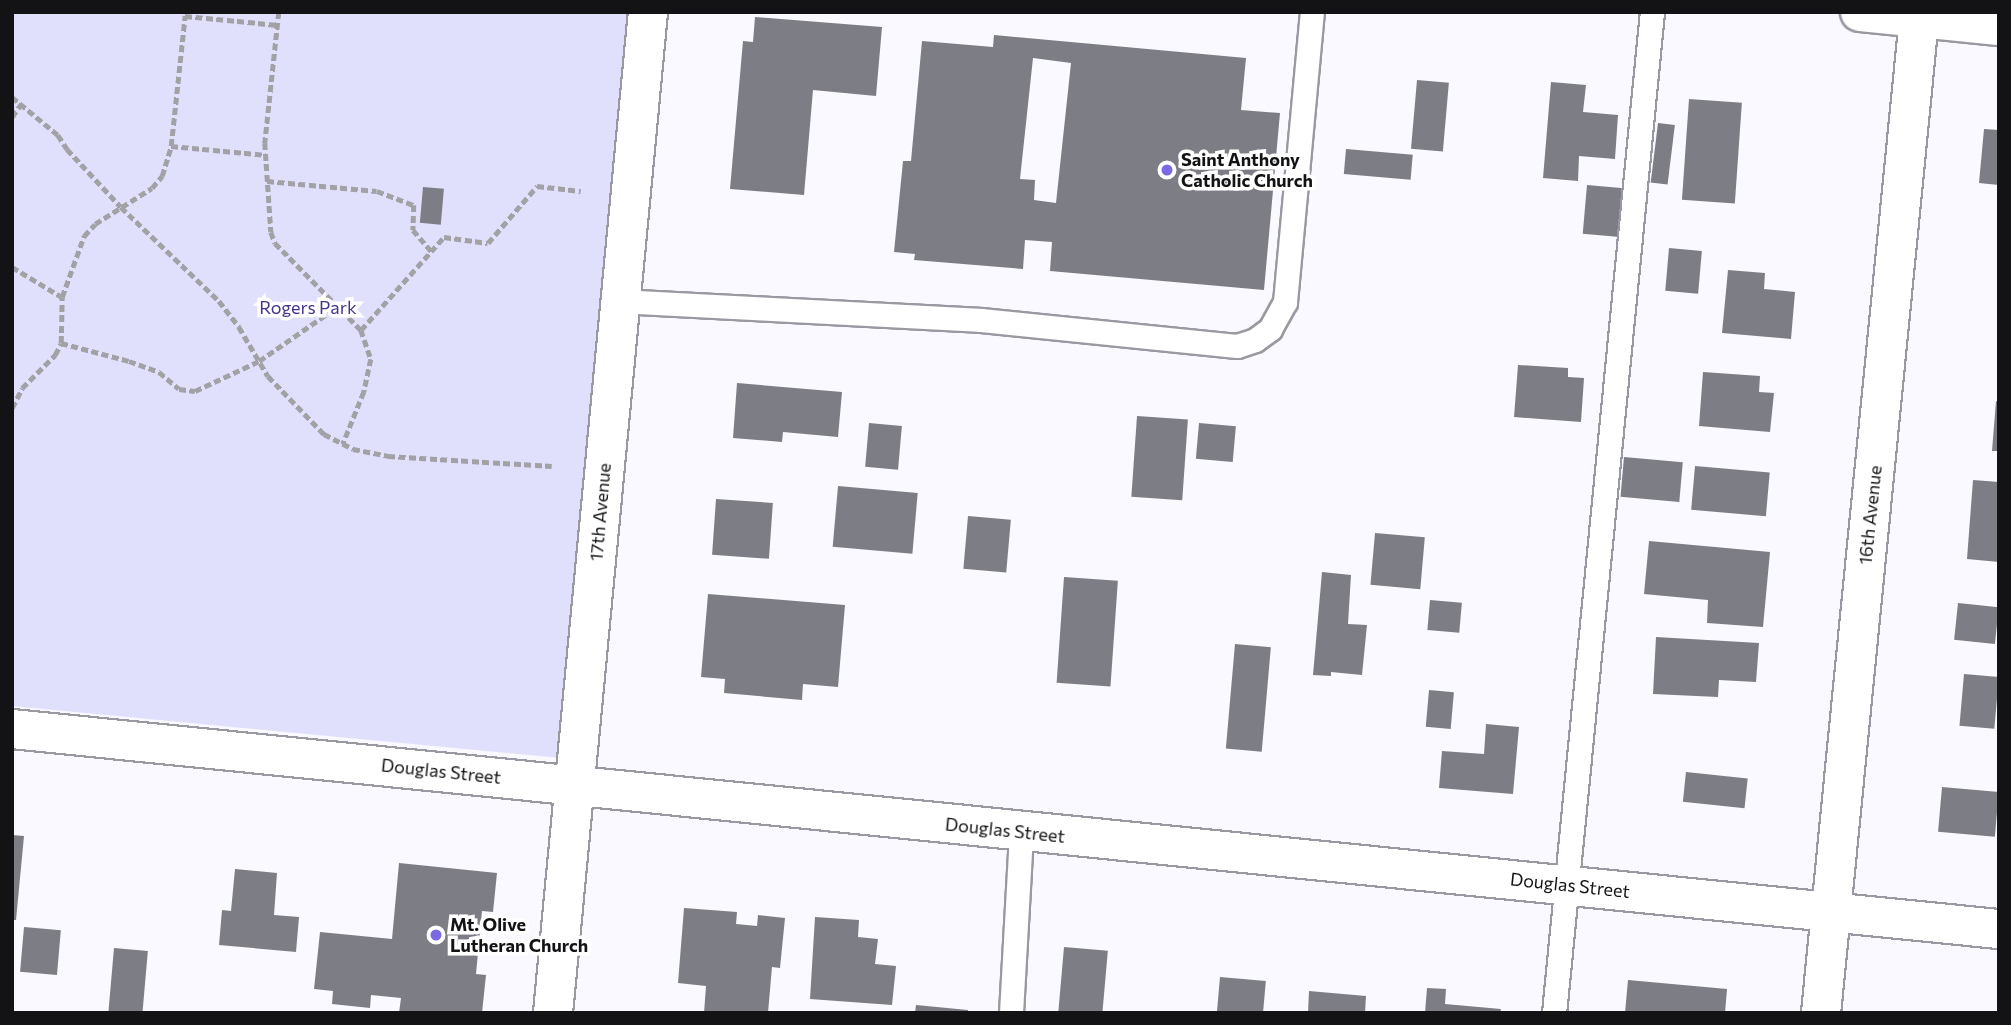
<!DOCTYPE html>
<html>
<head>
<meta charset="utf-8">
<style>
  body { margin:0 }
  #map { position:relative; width:2011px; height:1025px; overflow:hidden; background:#f9f9ff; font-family:Commissioner,sans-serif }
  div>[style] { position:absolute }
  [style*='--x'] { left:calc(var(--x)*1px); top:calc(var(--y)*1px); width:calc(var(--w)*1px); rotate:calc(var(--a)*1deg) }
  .green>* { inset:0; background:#e0e0fc }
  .building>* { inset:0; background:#7d7d85; transform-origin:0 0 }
  .path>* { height:4.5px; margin-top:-2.25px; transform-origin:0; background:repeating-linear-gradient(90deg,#a1a1a6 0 7px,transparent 0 10.5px) }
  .roads { filter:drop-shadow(2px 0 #9999a2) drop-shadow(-2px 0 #9999a2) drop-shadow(0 2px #9999a2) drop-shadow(0 -2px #9999a2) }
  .lane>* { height:23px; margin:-11.5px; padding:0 11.5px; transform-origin:11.5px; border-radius:11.5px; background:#fff }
  .street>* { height:38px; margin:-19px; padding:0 19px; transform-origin:19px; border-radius:19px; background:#fff }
  .secondary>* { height:38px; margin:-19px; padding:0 19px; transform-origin:19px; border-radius:19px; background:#fff }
  .dots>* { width:19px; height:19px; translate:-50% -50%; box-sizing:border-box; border:4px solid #fff; border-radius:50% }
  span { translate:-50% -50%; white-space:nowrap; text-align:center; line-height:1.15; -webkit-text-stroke:7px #fff; paint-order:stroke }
  .poi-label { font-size:18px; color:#131316; font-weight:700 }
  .left { translate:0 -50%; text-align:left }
  .park-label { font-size:18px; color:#45348e }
  .street-label { font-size:18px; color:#131316 }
  .frame { position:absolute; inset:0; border:14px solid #131316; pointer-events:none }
</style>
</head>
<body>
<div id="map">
  <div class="green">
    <div style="clip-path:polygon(12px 12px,632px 12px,560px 758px,12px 706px)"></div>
  </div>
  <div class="building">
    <div style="clip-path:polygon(755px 17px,882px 27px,876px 96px,813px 90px,804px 195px,730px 189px,743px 41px,753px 42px)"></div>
    <div style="clip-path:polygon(evenodd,994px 35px,1246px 58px,1241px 110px,1280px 113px,1264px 290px,1050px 271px,1052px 242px,1025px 240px,1023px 269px,914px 260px,915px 254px,894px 252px,903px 161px,911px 161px,922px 41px,993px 47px,994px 35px,1033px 58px,1071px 63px,1056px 203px,1034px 200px,1035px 180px,1020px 179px,1033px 58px)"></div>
    <div style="left:1417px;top:80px;width:32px;height:69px;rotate:5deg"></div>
    <div style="clip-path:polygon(1551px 82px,1586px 85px,1583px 112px,1618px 115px,1615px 159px,1579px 156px,1578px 181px,1543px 178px)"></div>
    <div style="left:1689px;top:99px;width:53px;height:101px;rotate:4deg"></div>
    <div style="left:1658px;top:123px;width:17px;height:60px;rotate:7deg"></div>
    <div style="clip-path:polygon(1984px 129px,1999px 130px,1999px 185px,1979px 183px)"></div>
    <div style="left:1346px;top:149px;width:67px;height:25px;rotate:5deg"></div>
    <div style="left:1587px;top:185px;width:37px;height:49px;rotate:5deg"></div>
    <div style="left:423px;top:187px;width:21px;height:36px;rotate:5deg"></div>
    <div style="left:1669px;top:248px;width:33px;height:43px;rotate:5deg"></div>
    <div style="clip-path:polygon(1728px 270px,1765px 273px,1764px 289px,1795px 292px,1791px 339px,1722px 333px)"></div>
    <div style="clip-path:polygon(1518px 365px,1568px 368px,1568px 377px,1584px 378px,1581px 422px,1514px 417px)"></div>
    <div style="clip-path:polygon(1703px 372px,1760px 376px,1759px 392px,1774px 393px,1770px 432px,1699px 426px)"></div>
    <div style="clip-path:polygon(737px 383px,842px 392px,838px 437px,783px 432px,782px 442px,733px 438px)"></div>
    <div style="clip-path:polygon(1996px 401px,1999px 402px,1999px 451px,1992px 451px)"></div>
    <div style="left:1137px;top:416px;width:51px;height:81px;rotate:4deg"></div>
    <div style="left:869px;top:423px;width:33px;height:44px;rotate:5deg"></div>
    <div style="left:1199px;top:423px;width:37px;height:36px;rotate:5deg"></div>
    <div style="left:1624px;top:457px;width:59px;height:40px;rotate:5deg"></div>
    <div style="left:1695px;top:466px;width:75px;height:44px;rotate:5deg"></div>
    <div style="clip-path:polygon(1973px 480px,1999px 482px,1999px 562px,1967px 559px)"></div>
    <div style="left:838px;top:486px;width:80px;height:61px;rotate:5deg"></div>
    <div style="left:716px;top:499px;width:57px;height:56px;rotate:4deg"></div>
    <div style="left:968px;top:516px;width:43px;height:53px;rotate:5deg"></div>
    <div style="left:1375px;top:533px;width:50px;height:52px;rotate:5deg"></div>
    <div style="clip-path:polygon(1649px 541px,1770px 552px,1763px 627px,1707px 623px,1708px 600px,1644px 594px)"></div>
    <div style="clip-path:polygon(1322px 572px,1351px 575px,1348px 624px,1367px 625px,1362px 675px,1331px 672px,1331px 676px,1313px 675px)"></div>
    <div style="left:1064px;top:577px;width:54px;height:106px;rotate:4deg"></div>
    <div style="clip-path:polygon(708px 594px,845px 605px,838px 687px,803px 684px,802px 700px,724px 693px,725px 679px,701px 677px)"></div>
    <div style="left:1430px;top:600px;width:32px;height:30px;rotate:5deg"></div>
    <div style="left:1958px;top:603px;width:41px;height:37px;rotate:6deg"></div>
    <div style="clip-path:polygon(1656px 637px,1759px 643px,1756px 682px,1719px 680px,1718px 697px,1653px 694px)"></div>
    <div style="left:1235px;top:644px;width:36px;height:105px;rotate:5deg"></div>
    <div style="left:1964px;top:674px;width:35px;height:52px;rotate:5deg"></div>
    <div style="left:1429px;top:690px;width:25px;height:37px;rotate:5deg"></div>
    <div style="clip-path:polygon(1486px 724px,1519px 727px,1513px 794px,1439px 788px,1442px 751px,1484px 754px)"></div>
    <div style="left:1686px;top:772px;width:62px;height:30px;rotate:6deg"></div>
    <div style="left:1942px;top:787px;width:57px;height:45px;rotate:5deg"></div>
    <div style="clip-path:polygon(12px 835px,24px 836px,16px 920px,12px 920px)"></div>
    <div style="clip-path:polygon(399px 863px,497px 873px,493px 912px,482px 911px,476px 974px,486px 975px,482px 1013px,399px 1013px,401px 998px,371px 995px,370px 1008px,332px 1004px,333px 991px,314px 989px,320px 932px,392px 939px)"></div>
    <div style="clip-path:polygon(235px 869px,277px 873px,274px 915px,299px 917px,296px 952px,219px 945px,222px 910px,231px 911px)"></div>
    <div style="clip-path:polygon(684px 908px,737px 912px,736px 924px,757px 926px,758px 915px,785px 918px,780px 968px,772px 967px,768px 1013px,704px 1013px,706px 986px,678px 983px)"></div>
    <div style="clip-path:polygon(815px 917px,859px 920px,858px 937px,878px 939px,875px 964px,896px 966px,892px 1005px,810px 999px)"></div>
    <div style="left:24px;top:927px;width:37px;height:45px;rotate:5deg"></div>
    <div style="left:1064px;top:947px;width:44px;height:65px;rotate:5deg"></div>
    <div style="left:114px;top:948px;width:34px;height:65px;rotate:5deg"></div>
    <div style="left:1220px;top:977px;width:46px;height:36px;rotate:5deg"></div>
    <div style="clip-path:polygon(1628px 980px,1727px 989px,1725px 1013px,1625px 1013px)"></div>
    <div style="clip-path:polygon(1427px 988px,1446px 989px,1445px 1004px,1501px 1009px,1500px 1013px,1425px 1013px)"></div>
    <div style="clip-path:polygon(1309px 991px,1366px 996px,1365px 1013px,1308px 1013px)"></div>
    <div style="clip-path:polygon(916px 1005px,968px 1010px,968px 1013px,915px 1013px)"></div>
  </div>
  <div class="path">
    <div style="--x:279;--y:12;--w:132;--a:96.1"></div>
    <div style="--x:265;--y:143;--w:89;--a:86.1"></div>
    <div style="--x:271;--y:232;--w:12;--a:70"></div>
    <div style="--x:275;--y:243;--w:122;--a:45.3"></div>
    <div style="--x:361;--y:330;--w:31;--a:71"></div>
    <div style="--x:371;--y:359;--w:34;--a:102"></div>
    <div style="--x:364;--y:392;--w:56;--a:112"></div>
    <div style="--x:12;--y:97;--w:60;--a:39.6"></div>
    <div style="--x:58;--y:135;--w:17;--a:57"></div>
    <div style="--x:67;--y:149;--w:79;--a:47"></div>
    <div style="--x:121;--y:207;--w:136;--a:43.8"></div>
    <div style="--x:219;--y:301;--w:33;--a:52"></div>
    <div style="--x:239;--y:327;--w:57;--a:59.4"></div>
    <div style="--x:268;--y:376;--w:81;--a:46"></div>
    <div style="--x:324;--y:434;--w:33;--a:27"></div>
    <div style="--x:353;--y:449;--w:36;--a:11"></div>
    <div style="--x:388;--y:456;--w:164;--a:3.5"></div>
    <div style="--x:12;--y:117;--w:16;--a:-55"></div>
    <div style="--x:171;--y:146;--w:95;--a:5.4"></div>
    <div style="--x:267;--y:181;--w:110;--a:5.2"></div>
    <div style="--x:377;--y:191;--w:40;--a:21"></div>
    <div style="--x:414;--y:205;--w:25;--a:92"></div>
    <div style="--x:413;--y:230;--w:28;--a:49"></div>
    <div style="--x:12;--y:267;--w:58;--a:31"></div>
    <div style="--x:361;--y:330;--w:125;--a:-48.3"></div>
    <div style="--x:444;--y:237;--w:44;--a:7.8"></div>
    <div style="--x:488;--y:243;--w:75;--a:-49.3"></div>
    <div style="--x:537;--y:186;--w:44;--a:6.5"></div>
    <div style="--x:61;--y:343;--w:70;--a:14.8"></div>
    <div style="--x:129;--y:361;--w:32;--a:20"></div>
    <div style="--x:159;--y:372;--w:26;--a:40"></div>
    <div style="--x:179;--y:389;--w:16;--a:7"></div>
    <div style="--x:195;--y:391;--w:71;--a:-25.1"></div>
    <div style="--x:259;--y:361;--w:95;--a:-34.7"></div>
    <div style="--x:12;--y:408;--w:22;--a:-63"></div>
    <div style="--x:22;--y:388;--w:47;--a:-45"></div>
    <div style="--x:55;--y:355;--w:13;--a:-63"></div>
    <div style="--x:61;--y:343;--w:46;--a:-88.8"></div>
    <div style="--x:62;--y:297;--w:65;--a:-70.2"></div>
    <div style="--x:84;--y:236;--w:16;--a:-47"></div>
    <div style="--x:95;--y:224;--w:67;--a:-32.3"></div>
    <div style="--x:152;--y:188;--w:16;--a:-50"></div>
    <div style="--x:162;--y:176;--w:31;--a:-73"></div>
    <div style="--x:171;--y:146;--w:131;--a:-83.9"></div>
    <div style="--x:185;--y:16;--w:93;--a:5.5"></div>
  </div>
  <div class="roads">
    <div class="lane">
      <div style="--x:620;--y:301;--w:361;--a:3"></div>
      <div style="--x:981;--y:320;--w:257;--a:5.8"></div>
      <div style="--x:1237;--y:346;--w:19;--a:-18"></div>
      <div style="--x:1255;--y:340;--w:19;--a:-36"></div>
      <div style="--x:1270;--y:329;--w:31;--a:-61"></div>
      <div style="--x:1285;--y:302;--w:291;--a:-84.7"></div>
      <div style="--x:1011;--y:1013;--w:181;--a:-86.8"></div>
      <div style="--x:1554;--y:1013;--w:1006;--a:-84.41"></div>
    </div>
    <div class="street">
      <div style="--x:12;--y:729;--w:1997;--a:5.75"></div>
      <div style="--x:553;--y:1013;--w:1005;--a:-84.58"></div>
      <div style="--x:1821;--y:1013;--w:1000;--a:-84.37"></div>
    </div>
    <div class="secondary">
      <div style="--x:1860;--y:12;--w:140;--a:5.8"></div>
    </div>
  </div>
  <div class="dots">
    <div style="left:1167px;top:170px;background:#7b68e3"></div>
    <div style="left:436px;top:935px;background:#7b68e3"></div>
  </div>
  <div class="poi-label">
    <span class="left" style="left:1181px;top:170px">Saint Anthony<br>Catholic Church</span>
    <span class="left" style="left:450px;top:935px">Mt. Olive<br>Lutheran Church</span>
  </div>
  <div class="park-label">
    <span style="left:308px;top:307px">Rogers Park</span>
  </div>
  <div class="street-label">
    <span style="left:600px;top:512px;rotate:-85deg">17th Avenue</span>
    <span style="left:1870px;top:515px;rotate:-84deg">16th Avenue</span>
    <span style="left:441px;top:771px;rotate:6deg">Douglas Street</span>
    <span style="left:1005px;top:830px;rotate:6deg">Douglas Street</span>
    <span style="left:1570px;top:885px;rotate:6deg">Douglas Street</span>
  </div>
  <div class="frame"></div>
</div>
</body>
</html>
